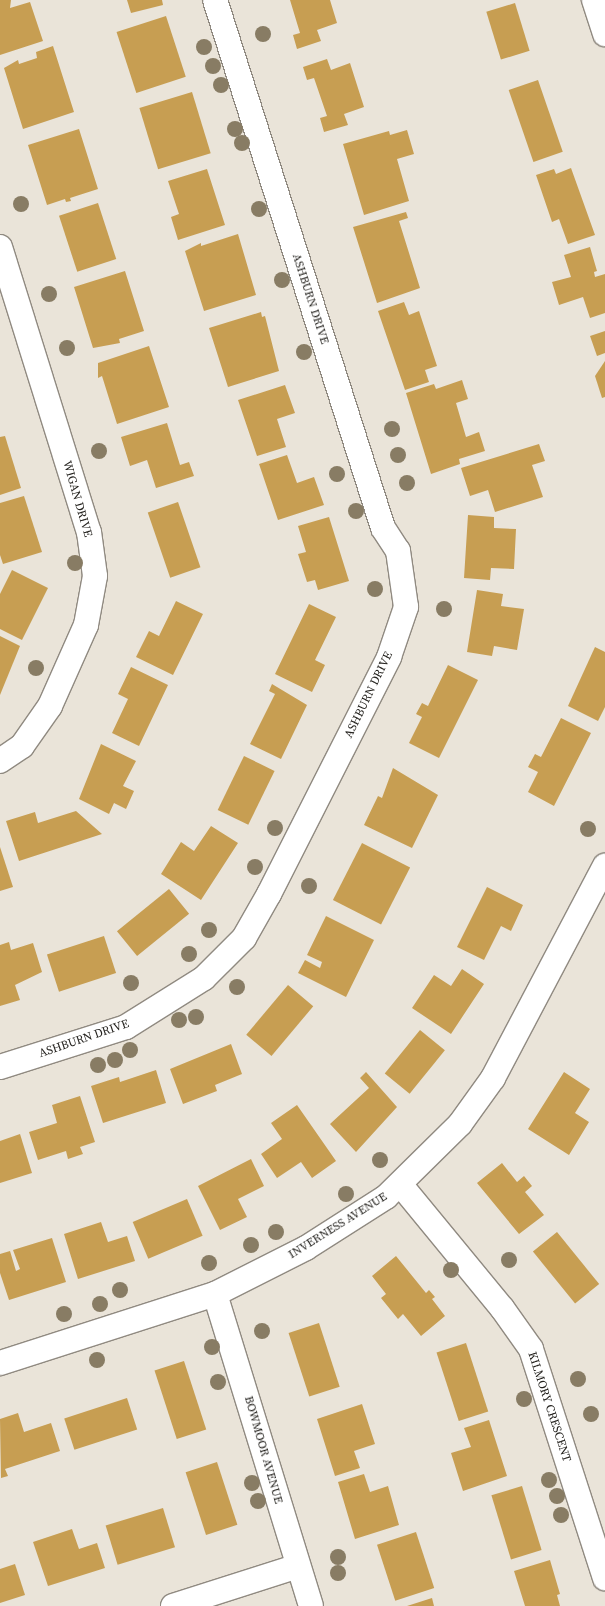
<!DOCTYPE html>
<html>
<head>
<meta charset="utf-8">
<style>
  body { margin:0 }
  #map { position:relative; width:605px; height:1606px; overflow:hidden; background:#eae4d9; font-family:"Source Serif 4",serif }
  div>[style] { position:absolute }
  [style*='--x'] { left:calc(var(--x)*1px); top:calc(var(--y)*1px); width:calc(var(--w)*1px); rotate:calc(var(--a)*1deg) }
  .building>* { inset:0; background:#c79e52; transform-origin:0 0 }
  .roads { filter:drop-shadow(1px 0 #908a81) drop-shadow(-1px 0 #908a81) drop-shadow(0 1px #908a81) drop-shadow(0 -1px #908a81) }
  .minor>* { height:24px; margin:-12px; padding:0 12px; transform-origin:12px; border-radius:12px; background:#fff }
  .trees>* { width:16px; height:16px; margin:-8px; border-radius:50%; background:#887c64 }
  span { translate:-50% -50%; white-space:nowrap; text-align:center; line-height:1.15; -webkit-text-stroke:4px #fff; paint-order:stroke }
  .street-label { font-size:12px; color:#25231f }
</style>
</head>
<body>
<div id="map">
  <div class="building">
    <div style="clip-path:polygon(0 0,11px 0,10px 8px,30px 2px,43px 41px,0 55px)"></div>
    <div style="clip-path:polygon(127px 0,162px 0,163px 5px,131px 13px)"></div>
    <div style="clip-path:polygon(290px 0,330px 0,337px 23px,317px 30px,321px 41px,297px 49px,293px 35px,300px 33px)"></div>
    <div style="left:515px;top:3px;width:50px;height:30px;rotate:73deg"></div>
    <div style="left:166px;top:16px;width:64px;height:52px;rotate:72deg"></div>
    <div style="clip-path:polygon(53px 46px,74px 112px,23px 129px,4px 68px,18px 60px,19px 64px,37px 58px,36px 52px)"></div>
    <div style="clip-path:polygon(327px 59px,331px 70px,350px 63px,364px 107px,344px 114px,348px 125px,324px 132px,320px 118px,327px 116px,314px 78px,307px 80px,303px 67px)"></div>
    <div style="left:538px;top:80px;width:76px;height:31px;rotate:71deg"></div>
    <div style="left:192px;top:92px;width:64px;height:55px;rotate:73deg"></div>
    <div style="clip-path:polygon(79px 129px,98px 189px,70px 198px,71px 201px,66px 202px,65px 199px,47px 205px,28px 145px)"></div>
    <div style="clip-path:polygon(407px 130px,414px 154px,397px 159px,409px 201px,364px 215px,343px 144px,389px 131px,390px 135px)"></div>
    <div style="clip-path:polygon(571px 168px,595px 235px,568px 244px,559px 219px,552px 222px,536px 175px,554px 169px,556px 174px)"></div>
    <div style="clip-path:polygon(207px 169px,225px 225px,178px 240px,171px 217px,179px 214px,168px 181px)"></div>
    <div style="left:98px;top:203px;width:59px;height:41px;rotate:72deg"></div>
    <div style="clip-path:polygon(406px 212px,408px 218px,399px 221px,420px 288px,377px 303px,353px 227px)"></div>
    <div style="clip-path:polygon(238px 234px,256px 295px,204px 311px,185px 251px,201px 243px,201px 246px)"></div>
    <div style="clip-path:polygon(590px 247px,597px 271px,594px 272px,595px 277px,605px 274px,605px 313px,590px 318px,583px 297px,559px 305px,552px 282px,571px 277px,564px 255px)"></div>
    <div style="clip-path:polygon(125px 271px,144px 331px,119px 339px,120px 343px,93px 348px,74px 287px)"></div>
    <div style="clip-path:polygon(404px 302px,409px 315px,419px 311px,437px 366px,425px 370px,429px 382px,405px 390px,378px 311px)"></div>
    <div style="clip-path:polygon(261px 312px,262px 317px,265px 316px,279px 371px,228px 387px,209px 328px)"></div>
    <div style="clip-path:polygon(605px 331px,605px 353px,597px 356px,590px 336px)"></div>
    <div style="clip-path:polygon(149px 346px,169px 407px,117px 424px,102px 376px,98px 378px,98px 363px)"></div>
    <div style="clip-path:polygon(605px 361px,605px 397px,602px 398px,595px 376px)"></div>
    <div style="clip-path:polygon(462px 380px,468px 399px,456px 403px,466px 437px,479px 432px,485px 451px,459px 459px,460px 464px,431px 474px,406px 393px,434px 384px,436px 389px)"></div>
    <div style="clip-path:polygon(285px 385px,295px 413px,277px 419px,286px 447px,257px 456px,238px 400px)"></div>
    <div style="clip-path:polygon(167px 423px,180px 465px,189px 462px,194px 476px,156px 488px,147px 460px,130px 466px,121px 437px)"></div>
    <div style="clip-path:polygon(5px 436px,21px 488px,0 495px,0 437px)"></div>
    <div style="clip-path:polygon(539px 444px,545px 461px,532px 465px,543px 497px,495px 512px,488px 490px,470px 496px,461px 468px)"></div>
    <div style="clip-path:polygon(287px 455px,297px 483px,314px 477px,324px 505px,278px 520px,259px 464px)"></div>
    <div style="clip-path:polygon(24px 496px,42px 552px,3px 564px,0 555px,0 503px)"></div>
    <div style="left:178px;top:502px;width:69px;height:32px;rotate:71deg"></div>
    <div style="clip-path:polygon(468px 515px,494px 517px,494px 528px,516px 529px,514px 569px,491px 568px,490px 580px,464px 578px)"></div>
    <div style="clip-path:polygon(329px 517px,349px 581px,318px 590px,315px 580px,307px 582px,298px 554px,306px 552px,298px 526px)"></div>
    <div style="clip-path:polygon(12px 570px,48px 588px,22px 640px,0 629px,0 594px)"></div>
    <div style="clip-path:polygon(477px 590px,503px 594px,501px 606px,524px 609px,517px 650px,494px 646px,492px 656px,467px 652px)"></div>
    <div style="clip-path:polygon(176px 601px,203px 614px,173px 675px,136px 657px,149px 631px,159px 636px)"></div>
    <div style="clip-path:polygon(309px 604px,336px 617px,315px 660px,325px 665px,312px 692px,275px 674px)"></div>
    <div style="clip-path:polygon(0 636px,20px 646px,0 695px)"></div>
    <div style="clip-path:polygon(595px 647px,605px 652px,605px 707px,598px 721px,568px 706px)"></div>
    <div style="clip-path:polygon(448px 665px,478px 680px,439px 758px,409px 743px,422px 717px,416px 714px,422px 703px,428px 706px)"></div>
    <div style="clip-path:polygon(131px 667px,168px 685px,139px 746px,112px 733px,128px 699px,118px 694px)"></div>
    <div style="clip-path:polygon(272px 684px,307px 705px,281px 759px,250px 744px,275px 694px,269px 691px)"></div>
    <div style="clip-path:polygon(561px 718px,591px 733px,554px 806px,528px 792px,538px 772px,528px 767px,535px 754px,541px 757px)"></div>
    <div style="clip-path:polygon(101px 744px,136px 761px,123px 786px,134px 791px,126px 809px,114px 803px,109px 814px,79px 799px)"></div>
    <div style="left:244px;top:756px;width:34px;height:60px;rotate:26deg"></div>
    <div style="clip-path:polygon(393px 768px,438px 795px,412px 848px,364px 825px,378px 796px,382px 798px)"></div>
    <div style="clip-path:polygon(76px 811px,102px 834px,19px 861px,6px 821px,35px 812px,38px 823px)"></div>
    <div style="clip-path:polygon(211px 826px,238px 843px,201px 900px,161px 874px,181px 842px,194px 851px)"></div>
    <div style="left:362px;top:843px;width:54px;height:64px;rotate:27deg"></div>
    <div style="clip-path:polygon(0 847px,13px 887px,0 891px)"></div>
    <div style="clip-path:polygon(487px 887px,523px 905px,511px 931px,501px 926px,484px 960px,457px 947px)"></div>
    <div style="left:169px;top:889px;width:32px;height:67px;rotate:51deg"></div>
    <div style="clip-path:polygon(326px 916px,374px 940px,346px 997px,298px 973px,305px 960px,320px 968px,322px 962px,307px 955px)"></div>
    <div style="left:104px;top:936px;width:39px;height:60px;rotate:72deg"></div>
    <div style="clip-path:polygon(9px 942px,11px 950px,33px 943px,42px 972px,15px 985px,20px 1000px,0 1006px,0 945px)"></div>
    <div style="clip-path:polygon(462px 969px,484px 984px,451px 1034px,412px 1008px,434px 975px,451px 986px)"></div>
    <div style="left:288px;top:985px;width:33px;height:65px;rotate:40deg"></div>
    <div style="left:420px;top:1030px;width:32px;height:56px;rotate:39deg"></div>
    <div style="clip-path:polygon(231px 1044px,242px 1074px,215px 1085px,217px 1091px,183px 1104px,170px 1069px)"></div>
    <div style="clip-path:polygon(156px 1070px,166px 1103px,103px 1123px,91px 1086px,119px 1077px,120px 1082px)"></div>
    <div style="clip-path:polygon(366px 1072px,397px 1107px,356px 1152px,330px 1124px,369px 1088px,360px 1078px)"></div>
    <div style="clip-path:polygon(564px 1072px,590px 1089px,575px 1113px,589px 1122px,569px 1155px,528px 1129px)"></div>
    <div style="clip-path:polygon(80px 1096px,95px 1142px,80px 1147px,83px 1154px,68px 1159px,66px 1151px,38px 1160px,29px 1132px,57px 1123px,52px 1105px)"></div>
    <div style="clip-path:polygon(297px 1105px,336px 1161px,312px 1178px,301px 1162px,277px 1178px,261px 1154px,282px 1139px,271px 1123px)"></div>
    <div style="clip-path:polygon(20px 1134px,32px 1173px,0 1183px,0 1141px)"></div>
    <div style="clip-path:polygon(251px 1159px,264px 1186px,238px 1199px,247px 1217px,220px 1230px,198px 1186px)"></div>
    <div style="clip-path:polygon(502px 1163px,517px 1182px,524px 1176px,532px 1186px,525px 1192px,544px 1215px,519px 1234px,477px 1183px)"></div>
    <div style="left:187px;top:1199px;width:40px;height:59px;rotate:67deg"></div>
    <div style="clip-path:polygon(101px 1222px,108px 1242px,127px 1236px,135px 1261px,78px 1279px,64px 1234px)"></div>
    <div style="left:557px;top:1232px;width:67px;height:31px;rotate:51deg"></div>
    <div style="clip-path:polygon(52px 1238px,66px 1282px,9px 1300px,0 1273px,0 1254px,10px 1251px,16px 1271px,20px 1269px,13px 1250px)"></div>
    <div style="clip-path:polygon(396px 1256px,426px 1293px,429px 1290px,435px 1297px,432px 1299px,445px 1316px,421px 1336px,403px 1314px,398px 1319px,381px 1298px,386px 1294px,372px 1276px)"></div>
    <div style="left:319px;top:1323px;width:67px;height:32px;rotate:72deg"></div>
    <div style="left:466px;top:1343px;width:72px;height:31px;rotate:72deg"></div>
    <div style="left:184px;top:1361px;width:72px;height:31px;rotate:72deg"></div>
    <div style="left:127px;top:1398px;width:33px;height:66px;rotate:72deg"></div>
    <div style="clip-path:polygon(362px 1404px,375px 1444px,354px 1451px,360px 1468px,335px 1476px,317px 1419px)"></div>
    <div style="clip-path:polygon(18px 1413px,24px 1432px,51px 1423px,60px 1451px,5px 1469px,8px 1476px,1px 1478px,0 1419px)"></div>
    <div style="clip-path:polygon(489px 1420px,507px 1476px,463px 1491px,451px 1453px,471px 1447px,464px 1428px)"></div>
    <div style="left:217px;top:1462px;width:66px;height:33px;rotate:72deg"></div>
    <div style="clip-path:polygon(364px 1474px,370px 1492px,388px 1486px,399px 1525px,355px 1539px,338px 1482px)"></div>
    <div style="left:522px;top:1486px;width:67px;height:32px;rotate:73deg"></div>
    <div style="left:163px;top:1508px;width:41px;height:60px;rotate:73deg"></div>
    <div style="clip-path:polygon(72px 1529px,79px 1549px,97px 1543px,105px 1568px,48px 1586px,33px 1542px)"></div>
    <div style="left:416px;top:1532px;width:59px;height:41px;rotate:72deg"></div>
    <div style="clip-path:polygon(550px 1560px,560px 1594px,557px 1595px,560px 1606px,525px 1606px,514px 1571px)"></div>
    <div style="clip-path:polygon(15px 1564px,25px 1595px,0 1603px,0 1569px)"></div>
    <div style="clip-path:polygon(432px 1598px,434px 1606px,407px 1606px)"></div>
  </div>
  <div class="roads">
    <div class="minor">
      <div style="--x:594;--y:0;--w:36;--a:72"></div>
      <div style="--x:0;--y:247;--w:299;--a:72.7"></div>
      <div style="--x:89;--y:532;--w:44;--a:82.2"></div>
      <div style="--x:95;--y:576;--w:50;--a:100.4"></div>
      <div style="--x:86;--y:625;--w:89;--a:114"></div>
      <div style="--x:50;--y:706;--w:49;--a:125"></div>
      <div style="--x:22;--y:746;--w:27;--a:146"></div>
      <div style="--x:0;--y:1067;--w:132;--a:-17.6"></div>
      <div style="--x:126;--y:1027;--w:92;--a:-32.1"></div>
      <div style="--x:204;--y:978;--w:57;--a:-45"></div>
      <div style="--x:244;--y:938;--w:51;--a:-60.4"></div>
      <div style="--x:269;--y:894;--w:266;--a:-63.1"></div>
      <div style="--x:389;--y:657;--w:53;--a:-71.2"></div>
      <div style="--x:406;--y:607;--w:57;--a:-98.1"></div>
      <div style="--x:398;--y:551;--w:27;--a:-123"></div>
      <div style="--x:383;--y:528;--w:554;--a:-107.65"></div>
      <div style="--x:400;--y:1184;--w:161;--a:50.6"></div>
      <div style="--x:502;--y:1308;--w:50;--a:54.7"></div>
      <div style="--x:531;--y:1349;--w:241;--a:72.1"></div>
      <div style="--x:215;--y:1294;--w:326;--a:72.9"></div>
      <div style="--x:0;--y:1363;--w:226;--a:-17.8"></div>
      <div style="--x:215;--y:1294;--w:102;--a:-26.8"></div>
      <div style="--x:306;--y:1248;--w:95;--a:-32.5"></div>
      <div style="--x:386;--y:1197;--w:104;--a:-44.6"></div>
      <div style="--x:460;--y:1124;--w:57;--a:-54.3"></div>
      <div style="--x:493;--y:1078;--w:240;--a:-62.2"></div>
      <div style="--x:173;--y:1606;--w:131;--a:-17.7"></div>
    </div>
  </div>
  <div class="trees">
    <div style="left:263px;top:34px"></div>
    <div style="left:204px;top:47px"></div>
    <div style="left:213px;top:66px"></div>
    <div style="left:221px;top:85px"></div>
    <div style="left:235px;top:129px"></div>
    <div style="left:242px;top:143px"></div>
    <div style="left:21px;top:204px"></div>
    <div style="left:259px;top:209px"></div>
    <div style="left:282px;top:280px"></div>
    <div style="left:49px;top:294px"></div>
    <div style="left:67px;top:348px"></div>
    <div style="left:304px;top:352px"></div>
    <div style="left:392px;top:429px"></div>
    <div style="left:99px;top:451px"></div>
    <div style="left:398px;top:455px"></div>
    <div style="left:337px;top:474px"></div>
    <div style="left:407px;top:483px"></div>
    <div style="left:356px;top:511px"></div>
    <div style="left:75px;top:563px"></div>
    <div style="left:375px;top:589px"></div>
    <div style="left:444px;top:609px"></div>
    <div style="left:36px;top:668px"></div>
    <div style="left:275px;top:828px"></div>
    <div style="left:588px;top:829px"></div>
    <div style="left:255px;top:867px"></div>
    <div style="left:309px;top:886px"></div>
    <div style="left:209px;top:930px"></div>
    <div style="left:189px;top:954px"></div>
    <div style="left:131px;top:983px"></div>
    <div style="left:237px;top:987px"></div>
    <div style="left:196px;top:1017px"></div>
    <div style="left:179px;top:1020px"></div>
    <div style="left:130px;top:1050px"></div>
    <div style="left:115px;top:1060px"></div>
    <div style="left:98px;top:1065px"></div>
    <div style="left:380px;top:1160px"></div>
    <div style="left:346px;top:1194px"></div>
    <div style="left:276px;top:1232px"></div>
    <div style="left:251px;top:1245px"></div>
    <div style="left:509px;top:1260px"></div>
    <div style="left:209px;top:1263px"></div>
    <div style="left:451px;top:1270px"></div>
    <div style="left:120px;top:1290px"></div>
    <div style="left:100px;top:1304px"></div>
    <div style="left:64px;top:1314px"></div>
    <div style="left:262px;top:1331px"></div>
    <div style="left:212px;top:1347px"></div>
    <div style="left:97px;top:1360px"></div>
    <div style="left:578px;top:1379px"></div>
    <div style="left:218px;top:1382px"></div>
    <div style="left:524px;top:1399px"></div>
    <div style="left:591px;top:1414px"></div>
    <div style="left:549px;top:1480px"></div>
    <div style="left:252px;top:1483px"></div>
    <div style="left:557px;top:1496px"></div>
    <div style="left:258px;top:1501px"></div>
    <div style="left:561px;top:1515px"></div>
    <div style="left:338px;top:1557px"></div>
    <div style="left:338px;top:1573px"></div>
  </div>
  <div class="street-label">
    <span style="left:310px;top:299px;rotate:72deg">ASHBURN DRIVE</span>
    <span style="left:77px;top:499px;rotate:74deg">WIGAN DRIVE</span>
    <span style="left:369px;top:695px;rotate:-64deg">ASHBURN DRIVE</span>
    <span style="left:84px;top:1039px;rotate:-19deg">ASHBURN DRIVE</span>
    <span style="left:338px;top:1226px;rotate:-32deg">INVERNESS AVENUE</span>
    <span style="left:549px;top:1407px;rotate:72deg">KILMORY CRESCENT</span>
    <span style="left:263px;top:1450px;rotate:74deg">BOWMOOR AVENUE</span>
  </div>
</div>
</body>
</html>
